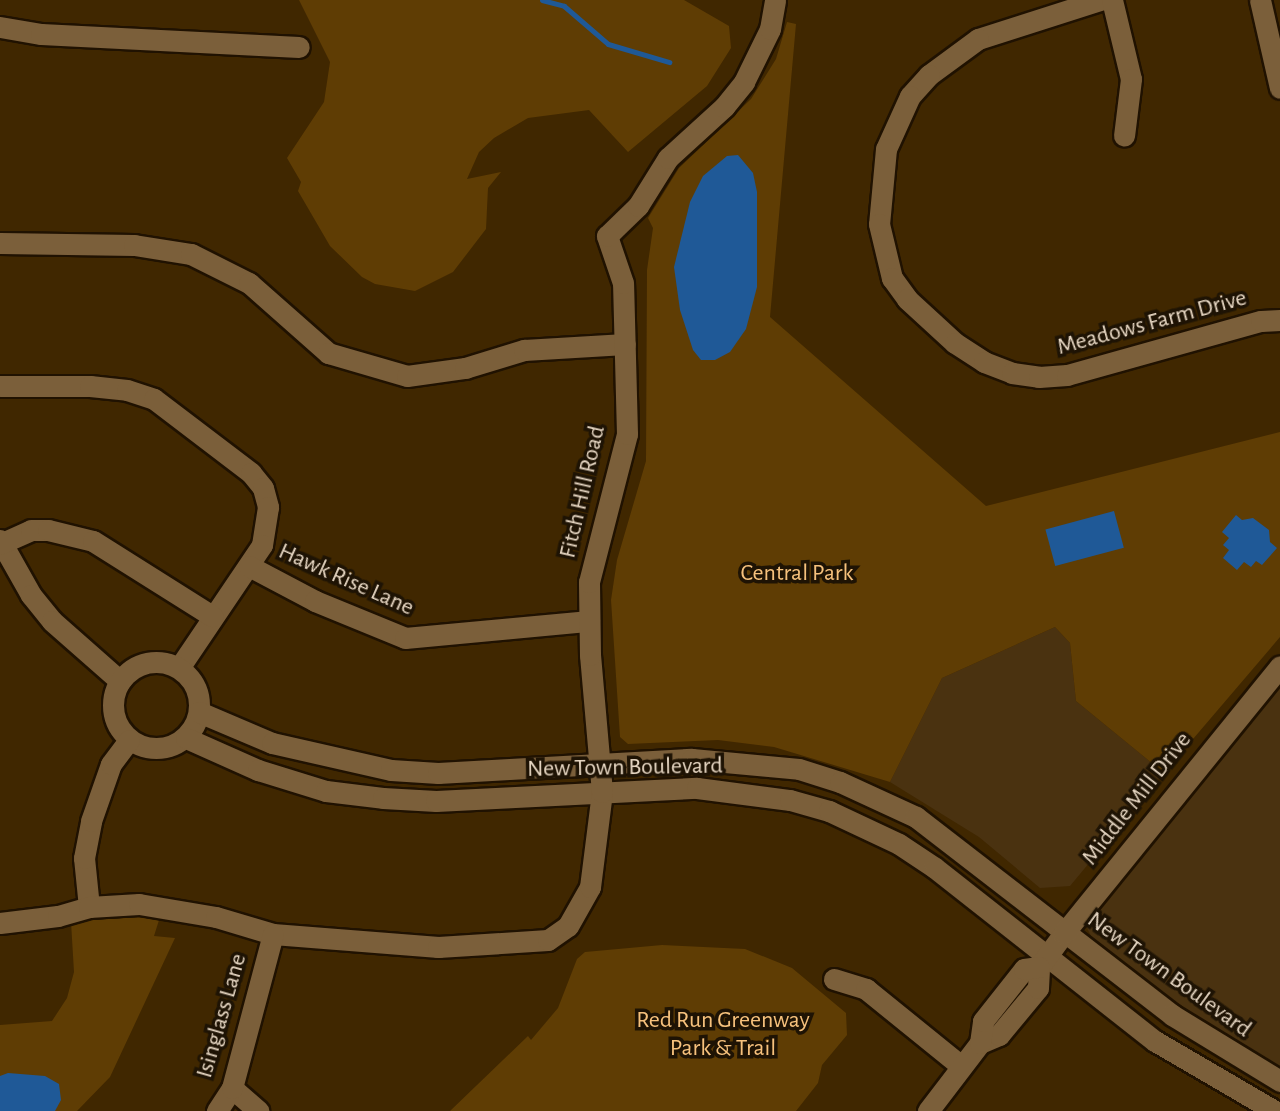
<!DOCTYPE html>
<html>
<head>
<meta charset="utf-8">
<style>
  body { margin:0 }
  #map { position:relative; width:1280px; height:1111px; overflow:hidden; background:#402700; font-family:"Alegreya Sans",sans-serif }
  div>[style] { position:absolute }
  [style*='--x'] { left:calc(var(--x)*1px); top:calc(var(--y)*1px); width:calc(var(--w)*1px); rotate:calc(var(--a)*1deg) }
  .built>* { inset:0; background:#4a3210 }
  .green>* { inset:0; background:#5f3d04 }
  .water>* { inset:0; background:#1f5997; transform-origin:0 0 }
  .stream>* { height:5px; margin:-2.5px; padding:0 2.5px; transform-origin:2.5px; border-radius:2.5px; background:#1f5997 }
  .roads { filter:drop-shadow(2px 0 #201201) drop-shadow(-2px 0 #201201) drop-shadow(0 2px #201201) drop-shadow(0 -2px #201201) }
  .minor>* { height:21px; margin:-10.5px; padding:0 10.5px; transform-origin:10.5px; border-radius:10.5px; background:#7b5f3a }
  .minor>.ring { margin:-10.5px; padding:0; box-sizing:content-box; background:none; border:21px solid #7b5f3a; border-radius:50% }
  span { translate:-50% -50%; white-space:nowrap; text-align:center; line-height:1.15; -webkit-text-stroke:7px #1e1304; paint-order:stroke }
  .street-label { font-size:24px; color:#e7d7c3 }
  .park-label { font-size:24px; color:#f6c17c }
</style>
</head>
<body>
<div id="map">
  <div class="built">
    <div style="clip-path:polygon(1055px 627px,1070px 643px,1076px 701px,1164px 773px,1070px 886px,1040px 888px,979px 837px,890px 782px,942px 678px)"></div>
    <div style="clip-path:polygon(1280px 685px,1280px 1069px,1139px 980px,1096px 946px,1086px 926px)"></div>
  </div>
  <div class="green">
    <div style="clip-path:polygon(299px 0,684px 0,729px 26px,731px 48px,707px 86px,628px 152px,589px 110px,528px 118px,494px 138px,479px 152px,467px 179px,501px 172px,488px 188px,486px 229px,453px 272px,415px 291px,375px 284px,362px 277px,330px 246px,298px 191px,301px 182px,287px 158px,324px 102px,330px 62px)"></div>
    <div style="clip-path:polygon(787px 22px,796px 24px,770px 317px,986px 506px,1280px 432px,1280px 637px,1164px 773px,1076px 701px,1070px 643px,1055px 627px,942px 678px,890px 782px,774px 747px,718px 740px,628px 744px,620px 737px,611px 600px,617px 560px,646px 461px,647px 270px,653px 228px,648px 218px,679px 168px,751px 99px,776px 59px)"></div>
    <div style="clip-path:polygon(120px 915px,160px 917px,154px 936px,175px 938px,110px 1077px,77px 1111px,0 1111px,0 1025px,52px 1021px,67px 998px,74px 972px,71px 922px)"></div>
    <div style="clip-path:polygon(662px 945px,745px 949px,792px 968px,846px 1013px,847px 1035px,822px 1065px,818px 1083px,796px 1111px,450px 1111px,528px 1036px,531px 1040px,558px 1008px,577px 959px,585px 952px)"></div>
  </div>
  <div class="water">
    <div style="clip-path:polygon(738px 155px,753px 173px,757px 192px,757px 287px,746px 329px,730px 352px,715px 360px,701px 360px,693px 350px,680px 310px,674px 267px,690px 202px,703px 176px,727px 156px)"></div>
    <div style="left:1114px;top:511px;width:38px;height:71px;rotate:75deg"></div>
    <div style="clip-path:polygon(1236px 515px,1242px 520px,1253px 518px,1269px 530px,1270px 542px,1277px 548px,1262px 565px,1256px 561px,1251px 567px,1244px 562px,1237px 570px,1223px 558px,1229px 550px,1223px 545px,1229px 538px,1222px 532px)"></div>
    <div style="clip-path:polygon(8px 1073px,45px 1076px,59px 1084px,61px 1100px,55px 1111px,0 1111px,0 1076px)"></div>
  </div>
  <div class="stream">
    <div style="--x:542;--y:0;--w:23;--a:15"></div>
    <div style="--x:564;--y:6;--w:58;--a:40.8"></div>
    <div style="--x:608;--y:44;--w:64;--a:16.4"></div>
  </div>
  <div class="roads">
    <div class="minor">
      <div style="--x:1100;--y:0;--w:128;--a:162.3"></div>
      <div style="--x:978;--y:39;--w:61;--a:143.7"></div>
      <div style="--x:929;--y:75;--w:28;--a:132"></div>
      <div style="--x:910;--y:96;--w:58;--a:114.4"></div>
      <div style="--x:886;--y:149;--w:75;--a:95.3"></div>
      <div style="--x:879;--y:224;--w:56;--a:76.5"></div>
      <div style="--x:892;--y:278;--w:26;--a:54"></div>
      <div style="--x:907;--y:299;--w:65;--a:42.5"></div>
      <div style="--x:955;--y:343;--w:35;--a:33"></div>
      <div style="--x:984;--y:362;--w:30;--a:21"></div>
      <div style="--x:1012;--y:373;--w:27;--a:8"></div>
      <div style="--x:1039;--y:377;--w:28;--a:-4"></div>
      <div style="--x:1067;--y:375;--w:201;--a:-15.6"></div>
      <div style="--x:1261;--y:321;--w:19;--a:-3"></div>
      <div style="--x:1112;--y:0;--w:81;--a:76.5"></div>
      <div style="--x:1131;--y:79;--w:57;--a:97"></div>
      <div style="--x:1260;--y:0;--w:90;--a:77.2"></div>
      <div style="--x:0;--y:27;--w:42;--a:9.7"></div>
      <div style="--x:41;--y:34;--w:258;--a:2.9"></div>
      <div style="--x:0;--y:243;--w:134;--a:0.9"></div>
      <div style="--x:134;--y:245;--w:58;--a:9"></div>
      <div style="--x:191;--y:254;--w:65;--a:26.6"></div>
      <div style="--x:249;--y:283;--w:106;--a:41.5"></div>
      <div style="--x:328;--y:353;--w:82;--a:16.2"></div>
      <div style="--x:407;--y:376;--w:59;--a:-7.9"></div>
      <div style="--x:465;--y:368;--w:62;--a:-17"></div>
      <div style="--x:524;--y:350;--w:101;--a:-3.4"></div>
      <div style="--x:0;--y:386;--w:90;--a:0"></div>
      <div style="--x:90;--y:386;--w:37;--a:6"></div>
      <div style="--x:127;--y:390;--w:28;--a:18"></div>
      <div style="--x:154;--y:399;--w:122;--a:37.3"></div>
      <div style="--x:251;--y:473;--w:19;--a:51"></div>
      <div style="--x:263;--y:488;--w:20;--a:75"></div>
      <div style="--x:268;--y:507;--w:38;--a:99"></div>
      <div style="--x:262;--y:545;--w:148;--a:124"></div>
      <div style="--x:0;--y:540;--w:63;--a:60.6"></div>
      <div style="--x:31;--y:595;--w:33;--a:51"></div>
      <div style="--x:52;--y:621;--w:91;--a:41.4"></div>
      <div style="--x:0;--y:544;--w:34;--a:-24"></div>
      <div style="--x:31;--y:530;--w:17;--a:0"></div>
      <div style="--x:48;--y:530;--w:46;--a:13.7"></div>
      <div style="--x:93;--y:541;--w:141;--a:32.2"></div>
      <div style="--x:249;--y:566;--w:75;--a:27.9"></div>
      <div style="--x:315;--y:601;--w:97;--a:22.3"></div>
      <div style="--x:405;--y:638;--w:185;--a:-5.3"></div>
      <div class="ring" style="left:113px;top:662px;width:65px;height:65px"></div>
      <div style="--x:199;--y:712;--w:79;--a:23"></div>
      <div style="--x:272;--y:743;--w:122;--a:12.8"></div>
      <div style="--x:391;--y:770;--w:47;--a:3.7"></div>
      <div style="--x:438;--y:773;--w:254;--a:-3.2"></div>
      <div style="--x:692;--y:759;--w:107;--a:5.3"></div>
      <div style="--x:799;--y:769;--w:43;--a:17.6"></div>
      <div style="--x:840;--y:782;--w:84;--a:24.7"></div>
      <div style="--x:916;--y:817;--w:324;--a:37.7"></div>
      <div style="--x:1172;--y:1015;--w:127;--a:31.4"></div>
      <div style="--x:186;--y:738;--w:79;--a:24"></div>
      <div style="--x:258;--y:770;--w:71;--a:17.2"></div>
      <div style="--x:326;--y:791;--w:57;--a:7"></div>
      <div style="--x:383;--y:798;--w:53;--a:3.2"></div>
      <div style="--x:436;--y:801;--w:261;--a:-2.9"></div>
      <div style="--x:697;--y:788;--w:94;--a:7.4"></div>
      <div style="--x:790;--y:800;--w:41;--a:15.8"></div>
      <div style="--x:829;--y:811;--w:77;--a:25.2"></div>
      <div style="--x:899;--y:844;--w:43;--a:33.7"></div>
      <div style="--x:935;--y:868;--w:280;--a:38.2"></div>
      <div style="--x:1155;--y:1041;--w:139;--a:30.3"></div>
      <div style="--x:89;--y:907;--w:49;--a:-95.8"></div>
      <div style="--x:84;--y:858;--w:38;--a:-79"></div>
      <div style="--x:91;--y:821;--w:60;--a:-70.7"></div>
      <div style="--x:111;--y:764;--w:30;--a:-53"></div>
      <div style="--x:0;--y:923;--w:58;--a:-6.9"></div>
      <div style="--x:58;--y:916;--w:32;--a:-16"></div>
      <div style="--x:89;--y:907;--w:50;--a:-3.4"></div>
      <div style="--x:139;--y:904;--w:78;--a:9.6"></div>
      <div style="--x:216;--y:917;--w:59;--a:16.6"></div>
      <div style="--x:273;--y:934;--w:166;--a:4.5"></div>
      <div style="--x:438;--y:947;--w:110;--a:-3.6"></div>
      <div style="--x:548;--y:940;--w:24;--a:-35"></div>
      <div style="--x:568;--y:926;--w:45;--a:-60.6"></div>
      <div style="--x:590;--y:887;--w:96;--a:-82.8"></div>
      <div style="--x:602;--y:792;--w:138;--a:-95"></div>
      <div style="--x:590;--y:655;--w:73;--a:-90.8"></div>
      <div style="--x:589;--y:582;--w:153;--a:-75.6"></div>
      <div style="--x:627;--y:434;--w:151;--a:-91.5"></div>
      <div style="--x:623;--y:283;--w:50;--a:-108.8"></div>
      <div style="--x:607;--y:236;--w:43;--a:-44.1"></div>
      <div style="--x:638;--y:206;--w:57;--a:-58"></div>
      <div style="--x:668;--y:158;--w:76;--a:-42.3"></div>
      <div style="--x:724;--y:107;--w:32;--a:-51"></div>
      <div style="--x:744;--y:82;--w:59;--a:-63.9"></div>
      <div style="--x:770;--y:29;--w:29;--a:-80"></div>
      <div style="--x:834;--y:979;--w:34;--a:17"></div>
      <div style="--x:866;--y:989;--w:122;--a:39"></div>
      <div style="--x:980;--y:1043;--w:21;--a:-23"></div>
      <div style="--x:999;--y:1035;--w:61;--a:-50.3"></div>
      <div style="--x:1038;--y:988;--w:21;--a:-87"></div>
      <div style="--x:1039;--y:967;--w:42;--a:-53.7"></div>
      <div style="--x:1064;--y:933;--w:343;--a:-51"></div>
      <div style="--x:232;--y:1088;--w:35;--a:41"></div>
      <div style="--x:217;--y:1111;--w:27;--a:-57"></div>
      <div style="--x:232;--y:1088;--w:159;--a:-75.1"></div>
      <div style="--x:928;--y:1111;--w:86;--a:-52.6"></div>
      <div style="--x:980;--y:1043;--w:22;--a:-82"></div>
      <div style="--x:983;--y:1021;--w:66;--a:-51.7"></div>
      <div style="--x:1024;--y:969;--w:15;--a:-8"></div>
    </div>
  </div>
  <div class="street-label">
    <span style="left:1152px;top:323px;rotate:-15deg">Meadows Farm Drive</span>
    <span style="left:583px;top:492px;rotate:-77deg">Fitch Hill Road</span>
    <span style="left:346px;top:580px;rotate:24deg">Hawk Rise Lane</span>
    <span style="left:625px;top:768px;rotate:-1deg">New Town Boulevard</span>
    <span style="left:1137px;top:799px;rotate:-52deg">Middle Mill Drive</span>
    <span style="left:1169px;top:975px;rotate:36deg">New Town Boulevard</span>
    <span style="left:222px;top:1016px;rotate:-74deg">Isinglass Lane</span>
  </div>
  <div class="park-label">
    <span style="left:797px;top:574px">Central Park</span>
    <span style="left:723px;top:1035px">Red Run Greenway<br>Park &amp; Trail</span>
  </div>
</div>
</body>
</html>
